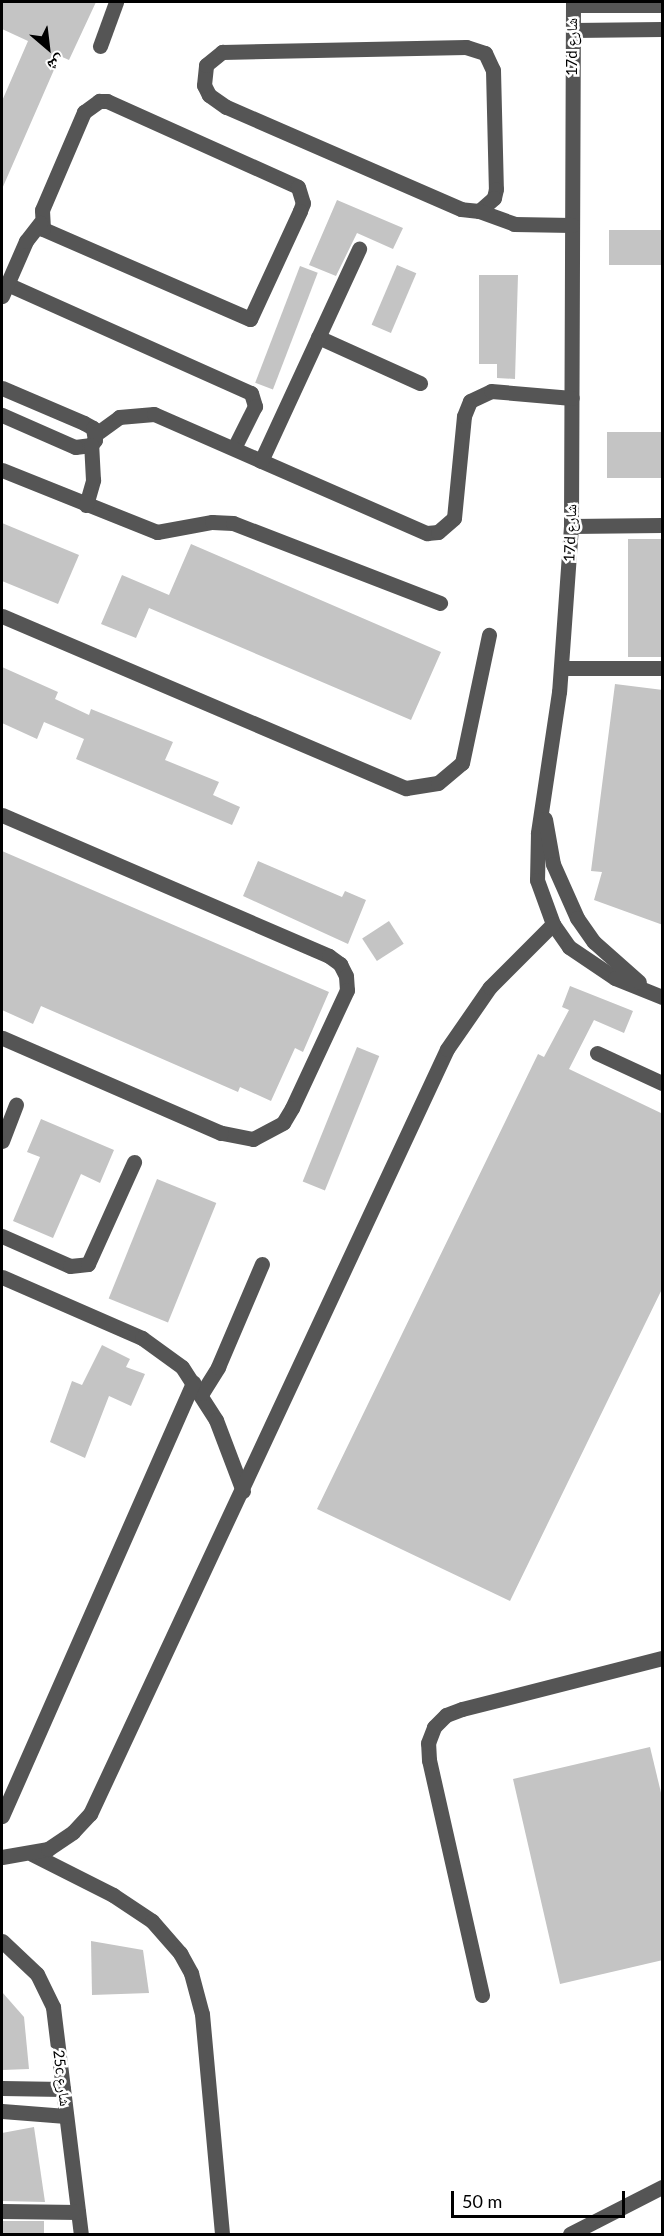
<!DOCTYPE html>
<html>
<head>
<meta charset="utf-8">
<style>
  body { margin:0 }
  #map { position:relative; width:664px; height:2236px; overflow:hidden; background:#fff; font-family:Lato,"Noto Naskh Arabic",sans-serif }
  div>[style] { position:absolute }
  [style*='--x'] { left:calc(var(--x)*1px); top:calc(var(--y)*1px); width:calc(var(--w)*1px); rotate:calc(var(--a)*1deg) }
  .building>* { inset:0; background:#c4c4c4; transform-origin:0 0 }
  .minor>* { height:15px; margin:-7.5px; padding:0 7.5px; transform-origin:7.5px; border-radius:7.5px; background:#555 }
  span { translate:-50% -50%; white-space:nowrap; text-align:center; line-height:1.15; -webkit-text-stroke:5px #fff; paint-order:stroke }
  .street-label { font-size:15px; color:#000 }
  .frame { position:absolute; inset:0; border:3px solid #000; pointer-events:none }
  .north { position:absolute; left:18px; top:18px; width:60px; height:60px; -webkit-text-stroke:4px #fff; paint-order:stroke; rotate:152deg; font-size:16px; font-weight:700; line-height:24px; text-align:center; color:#000 }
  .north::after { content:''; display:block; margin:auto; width:21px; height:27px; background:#000; clip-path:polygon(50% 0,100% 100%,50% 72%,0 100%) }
  .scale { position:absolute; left:451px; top:2191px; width:174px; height:27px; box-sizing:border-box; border:3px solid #000; border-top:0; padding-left:8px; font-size:18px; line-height:21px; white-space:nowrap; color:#000; -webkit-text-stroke:4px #fff; paint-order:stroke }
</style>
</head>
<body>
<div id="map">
  <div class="building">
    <div style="clip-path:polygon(2px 2px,96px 2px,69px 60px,60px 56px,2px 189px,2px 101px,28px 41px,2px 29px)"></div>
    <div style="clip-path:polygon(337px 200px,403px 228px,393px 249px,357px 233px,336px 276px,309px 265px)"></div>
    <div style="left:663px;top:230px;width:35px;height:54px;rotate:90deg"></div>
    <div style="left:397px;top:265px;width:21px;height:65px;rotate:23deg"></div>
    <div style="left:300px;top:266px;width:19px;height:125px;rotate:21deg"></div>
    <div style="clip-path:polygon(479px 275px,518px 275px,515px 379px,497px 378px,497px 364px,479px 364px)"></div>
    <div style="left:663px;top:432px;width:46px;height:56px;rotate:90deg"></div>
    <div style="clip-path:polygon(2px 523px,79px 555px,58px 604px,2px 581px)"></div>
    <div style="left:628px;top:539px;width:35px;height:118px"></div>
    <div style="clip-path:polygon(191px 544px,441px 652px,411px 720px,149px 608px,136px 638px,101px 624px,122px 575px,169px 595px)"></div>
    <div style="clip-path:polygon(2px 667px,58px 692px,55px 699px,89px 715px,91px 709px,173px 742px,165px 760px,219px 782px,213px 795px,240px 807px,232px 825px,76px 759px,84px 739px,44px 722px,37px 739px,2px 723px)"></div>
    <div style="clip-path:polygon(615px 684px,663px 690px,663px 925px,594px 900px,602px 872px,591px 871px)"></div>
    <div style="clip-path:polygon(2px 851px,329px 992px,303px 1052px,295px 1048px,271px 1101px,240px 1087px,238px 1092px,41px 1006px,33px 1024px,2px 1010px)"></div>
    <div style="clip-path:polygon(258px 861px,342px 897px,345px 891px,366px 900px,348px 944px,243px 896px)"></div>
    <div style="left:389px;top:921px;width:27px;height:32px;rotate:57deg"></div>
    <div style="clip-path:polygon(570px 986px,633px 1011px,624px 1033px,594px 1020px,569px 1069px,663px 1114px,663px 1287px,510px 1601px,317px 1509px,538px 1054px,544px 1057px,569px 1010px,562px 1007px)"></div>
    <div style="left:357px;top:1047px;width:24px;height:145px;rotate:22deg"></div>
    <div style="clip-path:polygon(41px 1119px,114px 1150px,100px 1183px,81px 1174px,53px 1238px,13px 1221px,40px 1157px,27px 1152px)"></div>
    <div style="left:157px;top:1179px;width:64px;height:129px;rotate:22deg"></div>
    <div style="clip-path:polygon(102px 1345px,130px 1359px,126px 1367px,145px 1374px,131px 1406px,109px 1396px,85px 1458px,50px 1442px,72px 1381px,82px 1385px)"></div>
    <div style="clip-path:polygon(650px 1747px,663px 1801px,663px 1960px,560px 1984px,513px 1779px)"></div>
    <div style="clip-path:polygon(91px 1941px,143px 1950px,149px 1993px,92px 1995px)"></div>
    <div style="clip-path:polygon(2px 1992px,24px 2017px,29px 2069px,2px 2070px)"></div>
    <div style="clip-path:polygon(34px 2127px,45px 2202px,2px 2201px,2px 2133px)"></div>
    <div style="left:2px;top:2221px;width:42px;height:14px"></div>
  </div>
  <div class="minor">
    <div style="--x:573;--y:2;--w:524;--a:90.22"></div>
    <div style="--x:571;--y:526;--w:166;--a:94.1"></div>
    <div style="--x:559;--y:692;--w:143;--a:98.5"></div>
    <div style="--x:538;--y:833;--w:47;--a:91.2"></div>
    <div style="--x:537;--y:880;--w:47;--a:70"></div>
    <div style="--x:553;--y:924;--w:28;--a:55"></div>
    <div style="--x:569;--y:947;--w:55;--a:34"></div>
    <div style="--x:615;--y:978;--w:51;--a:22"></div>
    <div style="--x:573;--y:5;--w:89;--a:0"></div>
    <div style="--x:573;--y:30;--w:89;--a:-0.6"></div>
    <div style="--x:100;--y:46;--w:47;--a:-70"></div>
    <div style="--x:466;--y:47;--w:20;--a:18"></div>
    <div style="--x:485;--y:53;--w:19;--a:65"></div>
    <div style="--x:493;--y:70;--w:119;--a:88.6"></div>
    <div style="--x:496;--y:189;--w:9;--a:103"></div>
    <div style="--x:494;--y:198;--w:20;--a:139"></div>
    <div style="--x:479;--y:211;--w:18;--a:-174"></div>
    <div style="--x:461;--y:209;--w:256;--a:-156.5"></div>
    <div style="--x:226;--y:107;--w:21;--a:-145"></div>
    <div style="--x:209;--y:95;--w:11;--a:-117"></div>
    <div style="--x:204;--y:85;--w:20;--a:-84"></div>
    <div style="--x:206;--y:65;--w:21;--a:-39"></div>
    <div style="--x:222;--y:52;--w:244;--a:-1.2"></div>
    <div style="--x:99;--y:101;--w:8;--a:0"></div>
    <div style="--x:107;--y:101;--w:209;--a:24.2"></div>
    <div style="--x:298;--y:187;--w:17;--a:73"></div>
    <div style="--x:303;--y:203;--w:9;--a:111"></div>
    <div style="--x:300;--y:211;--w:119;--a:114.8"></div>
    <div style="--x:250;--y:319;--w:226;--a:-156.5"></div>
    <div style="--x:43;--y:229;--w:19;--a:-93"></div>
    <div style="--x:42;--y:210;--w:107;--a:-66.8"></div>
    <div style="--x:84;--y:112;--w:19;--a:-36"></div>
    <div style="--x:479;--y:211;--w:37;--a:20"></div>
    <div style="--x:514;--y:224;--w:58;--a:1"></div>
    <div style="--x:7;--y:284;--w:267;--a:24.1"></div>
    <div style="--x:251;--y:393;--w:14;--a:73"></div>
    <div style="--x:255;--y:406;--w:47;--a:116.6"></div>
    <div style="--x:2;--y:296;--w:60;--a:-66.4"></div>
    <div style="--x:26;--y:241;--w:23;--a:-52"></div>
    <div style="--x:318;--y:337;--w:112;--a:24.3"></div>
    <div style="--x:2;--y:388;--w:89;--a:23.1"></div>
    <div style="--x:84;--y:423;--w:10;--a:29"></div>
    <div style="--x:93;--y:428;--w:12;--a:81"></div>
    <div style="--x:95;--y:440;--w:6;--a:129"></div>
    <div style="--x:91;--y:445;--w:16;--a:173"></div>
    <div style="--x:75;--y:447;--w:80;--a:-156.3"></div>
    <div style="--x:96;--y:434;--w:29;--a:-36"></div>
    <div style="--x:119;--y:417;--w:35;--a:-5"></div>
    <div style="--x:154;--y:414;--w:298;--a:23.6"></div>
    <div style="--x:427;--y:533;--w:11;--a:-5"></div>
    <div style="--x:438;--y:532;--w:21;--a:-41"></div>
    <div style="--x:454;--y:518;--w:102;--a:-84.4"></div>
    <div style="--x:464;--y:416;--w:16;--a:-68"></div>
    <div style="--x:470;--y:401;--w:23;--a:-25"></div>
    <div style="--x:491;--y:391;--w:81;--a:4.9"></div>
    <div style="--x:261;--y:461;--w:234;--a:-65.2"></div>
    <div style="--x:2;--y:470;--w:167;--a:21.8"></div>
    <div style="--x:157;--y:532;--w:56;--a:-10.3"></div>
    <div style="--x:212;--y:522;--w:21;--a:3"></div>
    <div style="--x:233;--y:523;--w:222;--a:21.1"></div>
    <div style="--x:86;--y:505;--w:26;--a:-74"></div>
    <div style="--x:93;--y:480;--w:35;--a:-93"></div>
    <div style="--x:571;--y:526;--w:91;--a:-0.6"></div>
    <div style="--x:2;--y:616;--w:439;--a:23.1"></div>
    <div style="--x:406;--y:788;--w:32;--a:-9"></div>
    <div style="--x:438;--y:783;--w:31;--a:-40"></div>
    <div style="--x:462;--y:763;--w:131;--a:-78.1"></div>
    <div style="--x:562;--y:668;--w:100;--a:0"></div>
    <div style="--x:2;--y:815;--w:356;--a:23.3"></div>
    <div style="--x:329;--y:956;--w:14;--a:36"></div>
    <div style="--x:340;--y:964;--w:13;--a:63"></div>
    <div style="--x:346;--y:976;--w:14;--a:86"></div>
    <div style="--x:347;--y:990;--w:130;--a:115"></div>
    <div style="--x:292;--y:1108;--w:17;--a:121"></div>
    <div style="--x:283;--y:1123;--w:34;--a:152"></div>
    <div style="--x:253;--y:1139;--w:33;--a:-169"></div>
    <div style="--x:221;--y:1133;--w:239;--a:-156.5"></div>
    <div style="--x:545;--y:819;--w:46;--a:79.9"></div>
    <div style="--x:553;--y:864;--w:59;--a:66"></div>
    <div style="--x:577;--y:918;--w:29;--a:55"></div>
    <div style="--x:594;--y:942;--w:60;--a:41.6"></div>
    <div style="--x:597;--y:1053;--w:72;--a:24.8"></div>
    <div style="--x:2;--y:1141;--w:39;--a:-69"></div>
    <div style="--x:2;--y:1236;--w:74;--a:23.8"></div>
    <div style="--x:70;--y:1266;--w:18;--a:-6"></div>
    <div style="--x:88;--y:1264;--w:112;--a:-65.7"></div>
    <div style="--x:2;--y:1277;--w:153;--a:23.5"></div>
    <div style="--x:142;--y:1338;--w:49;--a:35.9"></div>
    <div style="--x:182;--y:1367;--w:63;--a:57.3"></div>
    <div style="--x:216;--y:1420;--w:76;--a:69.2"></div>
    <div style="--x:202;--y:1393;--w:31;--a:-58"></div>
    <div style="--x:218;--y:1367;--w:112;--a:-66.9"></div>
    <div style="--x:2;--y:1816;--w:474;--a:-66.2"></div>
    <div style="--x:32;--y:1854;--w:91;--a:26.8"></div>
    <div style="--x:113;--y:1895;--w:47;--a:33.7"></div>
    <div style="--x:152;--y:1921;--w:43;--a:48.8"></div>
    <div style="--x:180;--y:1953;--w:23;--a:61"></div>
    <div style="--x:191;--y:1973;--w:42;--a:75"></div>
    <div style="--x:202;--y:2014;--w:221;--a:84.8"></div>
    <div style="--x:2;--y:1857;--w:47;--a:-9.9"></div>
    <div style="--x:48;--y:1849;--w:30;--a:-34"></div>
    <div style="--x:73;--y:1832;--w:25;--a:-47"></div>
    <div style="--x:90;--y:1814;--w:844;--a:-64.98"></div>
    <div style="--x:447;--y:1049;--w:75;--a:-55.3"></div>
    <div style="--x:490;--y:987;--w:89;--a:-45"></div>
    <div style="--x:2;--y:1941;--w:48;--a:43.3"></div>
    <div style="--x:37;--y:1974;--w:37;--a:64"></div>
    <div style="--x:53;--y:2007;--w:229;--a:83"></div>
    <div style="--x:482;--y:1995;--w:241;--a:-102.7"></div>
    <div style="--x:429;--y:1760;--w:17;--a:-93"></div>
    <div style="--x:428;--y:1743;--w:17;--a:-69"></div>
    <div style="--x:434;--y:1727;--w:17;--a:-45"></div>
    <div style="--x:446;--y:1715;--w:17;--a:-21"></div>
    <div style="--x:462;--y:1709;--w:206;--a:-14.3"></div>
    <div style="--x:2;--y:2088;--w:61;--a:0.9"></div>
    <div style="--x:2;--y:2111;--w:64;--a:4.5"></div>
    <div style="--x:2;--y:2211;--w:76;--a:0.8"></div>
    <div style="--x:570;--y:2234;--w:103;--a:-27.1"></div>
  </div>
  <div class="street-label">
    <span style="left:572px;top:47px;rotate:-90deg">17d شارع</span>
    <span style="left:570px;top:533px;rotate:-88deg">17d شارع</span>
    <span style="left:62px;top:2078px;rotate:83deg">25c شارع</span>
  </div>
  <div class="frame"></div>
  <div class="north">ش</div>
  <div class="scale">50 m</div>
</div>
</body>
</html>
